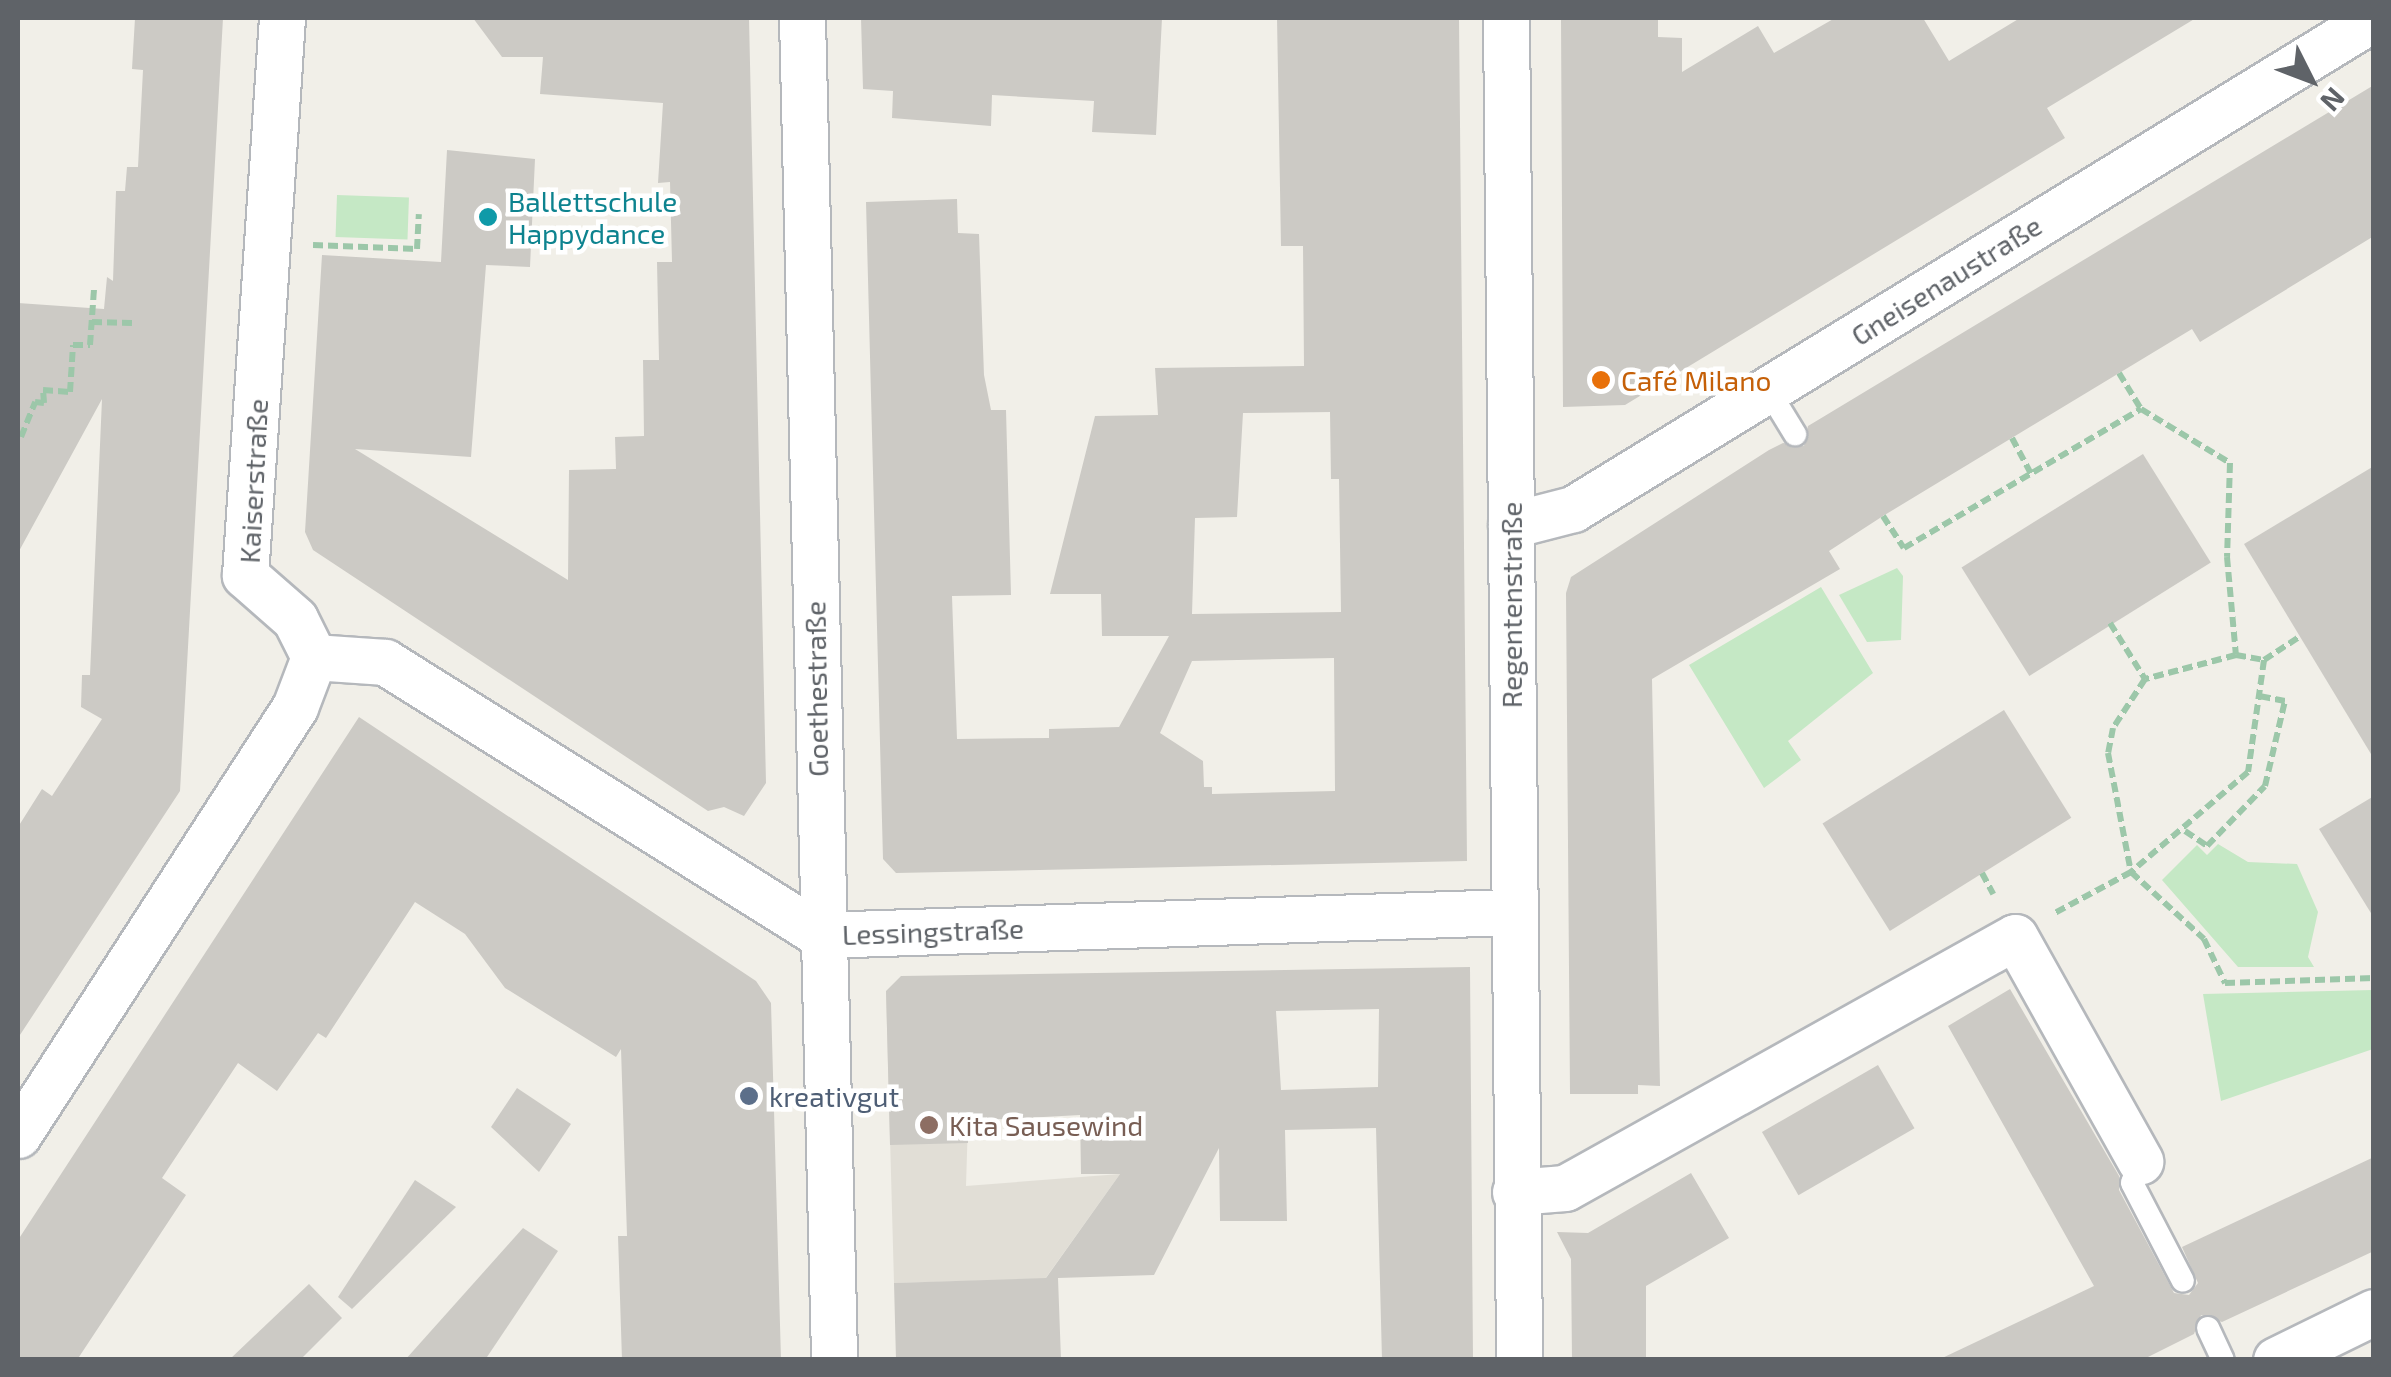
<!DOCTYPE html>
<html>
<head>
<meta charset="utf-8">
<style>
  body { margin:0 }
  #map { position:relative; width:2391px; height:1377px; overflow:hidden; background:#f1efe8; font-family:"Exo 2",sans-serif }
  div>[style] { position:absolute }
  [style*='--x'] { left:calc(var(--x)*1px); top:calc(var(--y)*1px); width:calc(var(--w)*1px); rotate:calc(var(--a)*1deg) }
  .education>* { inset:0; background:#e1ded6 }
  .green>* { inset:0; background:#c5e8c5; transform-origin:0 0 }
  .building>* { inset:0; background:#cccac5; transform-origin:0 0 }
  .path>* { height:6px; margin-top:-3px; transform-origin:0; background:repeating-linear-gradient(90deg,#9cc7a9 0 10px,transparent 0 15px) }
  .roads { filter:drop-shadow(2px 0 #b5b8bc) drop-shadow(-2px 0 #b5b8bc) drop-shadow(0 2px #b5b8bc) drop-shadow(0 -2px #b5b8bc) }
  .lane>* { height:22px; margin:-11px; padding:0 11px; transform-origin:11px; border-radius:11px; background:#fff }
  .street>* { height:45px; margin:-22.5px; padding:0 22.5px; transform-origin:22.5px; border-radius:22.5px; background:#fff }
  .dots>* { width:28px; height:28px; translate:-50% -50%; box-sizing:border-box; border:5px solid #fff; border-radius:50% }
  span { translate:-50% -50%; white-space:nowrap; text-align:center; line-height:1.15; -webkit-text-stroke:9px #fff; paint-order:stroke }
  .culture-label { font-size:28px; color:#0d838f }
  .left { translate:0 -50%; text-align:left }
  .street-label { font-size:28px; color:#5f6368 }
  .food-label { font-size:28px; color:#c56008 }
  .service-label { font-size:28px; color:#4e5e75 }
  .education-label { font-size:28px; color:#785e54 }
  .frame { position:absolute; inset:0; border:20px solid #5f6368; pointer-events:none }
  .north { position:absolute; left:2261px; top:30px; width:100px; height:100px; -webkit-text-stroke:8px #fff; paint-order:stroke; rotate:132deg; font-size:28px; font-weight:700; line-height:40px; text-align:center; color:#5f6368 }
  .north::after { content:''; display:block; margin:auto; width:35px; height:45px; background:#5f6368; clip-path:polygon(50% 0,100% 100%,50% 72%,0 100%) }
</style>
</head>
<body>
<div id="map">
  <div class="education">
    <div style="clip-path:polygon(886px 991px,968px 1121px,966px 1186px,1120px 1174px,1045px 1279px,894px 1283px)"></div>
  </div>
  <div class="green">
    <div style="left:337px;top:195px;width:72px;height:42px;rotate:2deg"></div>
    <div style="clip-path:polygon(1897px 568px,1903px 576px,1901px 640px,1867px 642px,1839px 595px)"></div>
    <div style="clip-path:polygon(1821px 587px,1873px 673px,1788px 741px,1801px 760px,1764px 788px,1689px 665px)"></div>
    <div style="clip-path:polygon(2218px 844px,2248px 862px,2297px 864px,2318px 912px,2308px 957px,2314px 967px,2238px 967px,2162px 880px,2197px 845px,2207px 855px)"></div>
    <div style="clip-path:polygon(2373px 990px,2373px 1049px,2221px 1101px,2203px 994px)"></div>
  </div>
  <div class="building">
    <div style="clip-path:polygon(135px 18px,223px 18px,180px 791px,18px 1038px,18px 827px,42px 789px,52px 796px,102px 719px,81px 707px,82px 675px,90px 675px,102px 399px,18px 553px,18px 303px,104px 309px,107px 277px,113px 281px,116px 191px,125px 191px,127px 167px,138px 167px,143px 70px,132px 69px)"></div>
    <div style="clip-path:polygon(473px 18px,749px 18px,766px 783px,744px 816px,724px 807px,708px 811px,313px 550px,305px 532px,322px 255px,441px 262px,447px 150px,535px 159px,530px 267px,486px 265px,471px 457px,355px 449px,568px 580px,569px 470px,616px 469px,615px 437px,644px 436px,643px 360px,659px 360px,657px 262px,672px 262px,670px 182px,658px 183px,663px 103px,540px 94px,543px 57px,502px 57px)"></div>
    <div style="clip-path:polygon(861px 18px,1162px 18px,1156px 135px,1092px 132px,1094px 101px,992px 95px,991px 126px,892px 118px,893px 91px,863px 89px)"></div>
    <div style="clip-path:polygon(evenodd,1277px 18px,1459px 18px,1467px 861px,896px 873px,883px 859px,866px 202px,957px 199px,958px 233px,979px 234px,984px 375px,991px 410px,1006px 410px,1011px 595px,952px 596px,957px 739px,1049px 738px,1049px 729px,1119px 727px,1169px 636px,1102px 636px,1101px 594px,1050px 594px,1095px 416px,1158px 415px,1155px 368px,1304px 366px,1303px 246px,1281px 246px,1277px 18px,1330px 412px,1331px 479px,1339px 479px,1341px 612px,1192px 614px,1195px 518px,1237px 517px,1243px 413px,1330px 412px,1277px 18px,1334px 658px,1335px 791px,1212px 794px,1212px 787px,1204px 787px,1203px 761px,1160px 733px,1192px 661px,1334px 658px)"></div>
    <div style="clip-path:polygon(1561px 18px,1658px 18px,1658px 37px,1682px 38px,1682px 72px,1758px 26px,1774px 53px,1835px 18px,1923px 18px,1949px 61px,2020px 18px,2196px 18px,2047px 108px,2065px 138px,1625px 405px,1563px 407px)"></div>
    <div style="clip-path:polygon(2374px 85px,2374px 236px,2200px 342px,2192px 329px,1883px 516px,1829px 551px,1840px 569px,1652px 679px,1660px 1086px,1638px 1085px,1638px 1094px,1570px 1094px,1566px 593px,1571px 577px,1769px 450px,1783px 443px,1804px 446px,1808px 426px,1823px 417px)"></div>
    <div style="left:2143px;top:454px;width:128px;height:214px;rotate:58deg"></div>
    <div style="clip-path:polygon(2374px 466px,2374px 759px,2244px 544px)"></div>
    <div style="left:2004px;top:710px;width:127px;height:214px;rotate:58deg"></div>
    <div style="clip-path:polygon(359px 717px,756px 981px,771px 1003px,781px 1360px,622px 1360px,618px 1236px,627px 1236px,621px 1049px,616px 1057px,505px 988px,465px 934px,415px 902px,326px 1038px,318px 1033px,277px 1091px,238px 1063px,162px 1178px,186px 1195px,77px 1360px,18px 1360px,18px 1240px)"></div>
    <div style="clip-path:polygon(2374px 796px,2374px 918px,2319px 829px)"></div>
    <div style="clip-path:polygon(evenodd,1470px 967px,1473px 1360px,1382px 1360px,1376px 1128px,1285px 1130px,1287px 1221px,1220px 1221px,1219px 1148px,1154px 1275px,1058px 1278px,1061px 1360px,896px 1360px,894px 1283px,1046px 1278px,1120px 1174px,1081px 1174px,1080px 1115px,968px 1121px,968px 1143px,890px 1145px,886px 991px,901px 976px,1470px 967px,1379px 1009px,1378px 1087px,1281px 1090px,1276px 1011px,1379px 1009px)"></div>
    <div style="clip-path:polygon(2010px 989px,2119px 1176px,2119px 1190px,2174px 1293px,2189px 1295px,2198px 1283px,2182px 1247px,2374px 1157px,2374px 1251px,2222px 1322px,2201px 1315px,2194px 1334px,2142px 1360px,1938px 1360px,2094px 1286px,1948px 1026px)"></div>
    <div style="left:1878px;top:1065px;width:73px;height:134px;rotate:60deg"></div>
    <div style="clip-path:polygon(517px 1088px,571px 1124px,539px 1172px,491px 1127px)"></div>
    <div style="clip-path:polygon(1691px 1173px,1729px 1238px,1646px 1286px,1646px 1360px,1572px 1360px,1571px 1259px,1557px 1232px,1588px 1233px)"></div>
    <div style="clip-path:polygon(415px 1180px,456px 1207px,352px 1309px,338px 1297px)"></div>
    <div style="clip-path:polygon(523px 1228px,558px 1251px,485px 1360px,405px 1360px)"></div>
    <div style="clip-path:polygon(309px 1284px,342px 1318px,300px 1360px,229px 1360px)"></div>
  </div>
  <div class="path">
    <div style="--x:313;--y:245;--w:104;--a:2.2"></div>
    <div style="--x:417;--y:249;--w:35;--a:-87"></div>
    <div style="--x:92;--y:322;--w:40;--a:1.4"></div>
    <div style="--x:2119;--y:373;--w:42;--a:58.6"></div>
    <div style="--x:21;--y:437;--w:38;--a:-68"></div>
    <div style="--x:35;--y:402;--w:9;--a:6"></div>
    <div style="--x:44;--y:403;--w:13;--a:-94"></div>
    <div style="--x:43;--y:390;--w:27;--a:4"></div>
    <div style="--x:70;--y:392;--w:47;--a:-86.3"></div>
    <div style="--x:73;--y:345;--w:17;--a:0"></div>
    <div style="--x:90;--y:345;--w:56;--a:-85.9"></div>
    <div style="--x:2012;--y:438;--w:40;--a:62"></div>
    <div style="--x:1883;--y:516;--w:38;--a:57"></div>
    <div style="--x:1904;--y:548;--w:275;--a:-30.4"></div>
    <div style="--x:2141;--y:409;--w:104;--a:31.2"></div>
    <div style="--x:2230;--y:463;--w:94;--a:91.8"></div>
    <div style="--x:2227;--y:557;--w:98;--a:84.8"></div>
    <div style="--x:2236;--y:655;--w:28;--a:10"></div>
    <div style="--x:2264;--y:660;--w:113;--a:98.1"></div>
    <div style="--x:2248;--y:772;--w:154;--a:139.5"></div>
    <div style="--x:2131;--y:872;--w:89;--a:151.7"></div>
    <div style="--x:2110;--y:623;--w:66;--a:58"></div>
    <div style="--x:2236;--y:655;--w:94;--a:165.2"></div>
    <div style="--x:2145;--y:679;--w:59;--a:123.1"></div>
    <div style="--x:2113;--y:728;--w:25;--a:101"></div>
    <div style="--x:2108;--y:753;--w:121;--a:79.1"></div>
    <div style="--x:2131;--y:872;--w:99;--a:42.5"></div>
    <div style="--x:2204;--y:939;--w:49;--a:64.5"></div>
    <div style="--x:2225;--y:983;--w:149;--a:-1.9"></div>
    <div style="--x:2264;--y:660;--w:42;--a:-33.3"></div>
    <div style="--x:2185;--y:831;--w:27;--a:34"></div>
    <div style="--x:2207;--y:846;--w:83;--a:-46"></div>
    <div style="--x:2265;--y:786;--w:87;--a:-76.8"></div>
    <div style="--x:2285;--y:701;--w:25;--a:-169"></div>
    <div style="--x:1982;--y:873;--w:24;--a:62"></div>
  </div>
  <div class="roads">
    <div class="lane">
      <div style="--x:1768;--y:390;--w:52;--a:58.5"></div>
      <div style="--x:2140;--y:1161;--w:23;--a:110"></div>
      <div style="--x:2132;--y:1183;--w:110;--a:62.5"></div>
      <div style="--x:2208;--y:1328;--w:35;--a:65"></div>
    </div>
    <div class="street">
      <div style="--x:802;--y:18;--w:1342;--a:88.63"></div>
      <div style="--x:1506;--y:18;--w:1342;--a:89.44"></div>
      <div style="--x:1511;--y:525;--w:64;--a:-14.5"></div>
      <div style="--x:1573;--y:509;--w:940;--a:-31.51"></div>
      <div style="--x:314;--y:657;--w:71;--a:4"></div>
      <div style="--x:385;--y:662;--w:514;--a:32.05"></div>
      <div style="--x:821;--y:935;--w:689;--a:-1.91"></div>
      <div style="--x:18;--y:1135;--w:510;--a:-57.09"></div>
      <div style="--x:295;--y:707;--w:53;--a:-69.2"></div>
      <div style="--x:314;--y:657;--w:42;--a:-116.6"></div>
      <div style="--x:295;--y:619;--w:67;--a:-138.7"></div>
      <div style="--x:245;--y:575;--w:558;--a:-86.2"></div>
      <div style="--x:1515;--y:1192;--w:50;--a:-4.6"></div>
      <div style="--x:1565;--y:1188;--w:515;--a:-29.15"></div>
      <div style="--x:2015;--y:937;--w:257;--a:60.8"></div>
      <div style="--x:2276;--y:1360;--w:109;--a:-26.1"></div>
    </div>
  </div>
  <div class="dots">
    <div style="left:488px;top:217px;background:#0f9aa8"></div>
    <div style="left:1601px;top:380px;background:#e8710a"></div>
    <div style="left:749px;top:1096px;background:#5c6f8a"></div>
    <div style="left:929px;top:1125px;background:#8d6e63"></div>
  </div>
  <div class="culture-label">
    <span class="left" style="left:508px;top:217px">Ballettschule<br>Happydance</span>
  </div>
  <div class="street-label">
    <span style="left:1946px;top:280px;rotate:-32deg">Gneisenaustraße</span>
    <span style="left:253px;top:481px;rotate:-87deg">Kaiserstraße</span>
    <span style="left:1511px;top:605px;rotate:-90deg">Regentenstraße</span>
    <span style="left:816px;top:689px;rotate:-91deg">Goethestraße</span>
    <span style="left:933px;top:931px;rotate:-2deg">Lessingstraße</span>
  </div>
  <div class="food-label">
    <span class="left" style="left:1621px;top:380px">Café Milano</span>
  </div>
  <div class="service-label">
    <span class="left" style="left:769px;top:1096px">kreativgut</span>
  </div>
  <div class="education-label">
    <span class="left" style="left:949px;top:1125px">Kita Sausewind</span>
  </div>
  <div class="frame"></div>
  <div class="north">N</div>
</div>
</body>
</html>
